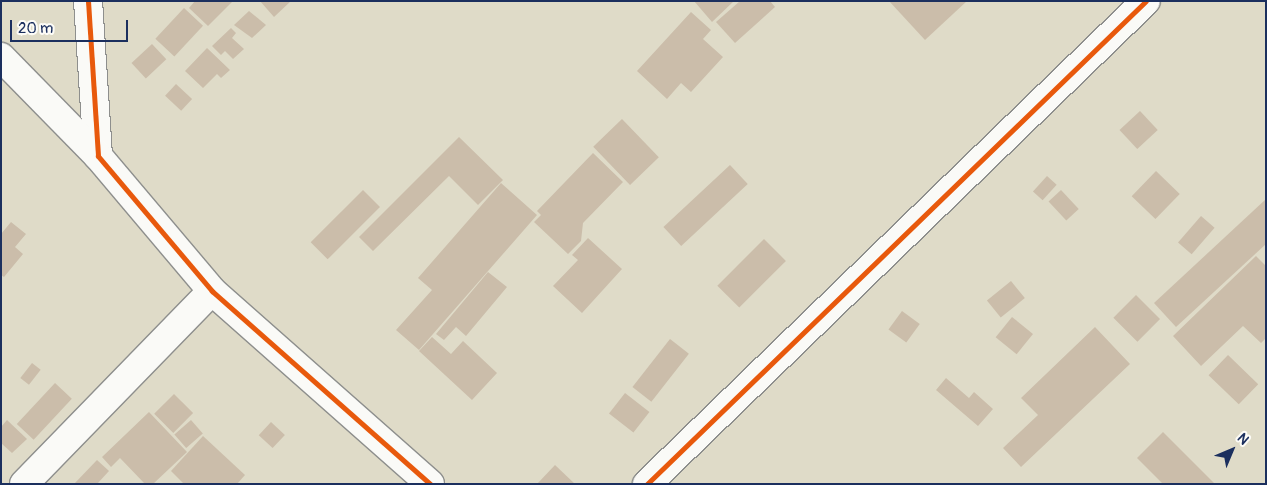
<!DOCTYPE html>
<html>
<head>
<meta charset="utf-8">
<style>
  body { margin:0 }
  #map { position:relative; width:1267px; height:485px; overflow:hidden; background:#dfdbc8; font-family:Pangolin,sans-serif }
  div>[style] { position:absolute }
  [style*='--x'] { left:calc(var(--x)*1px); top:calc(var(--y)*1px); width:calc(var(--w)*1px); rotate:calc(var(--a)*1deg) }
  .building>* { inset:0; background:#cbbdaa; transform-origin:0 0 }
  .roads { filter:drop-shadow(1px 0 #8e8f8d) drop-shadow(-1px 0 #8e8f8d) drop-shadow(0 1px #8e8f8d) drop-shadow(0 -1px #8e8f8d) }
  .minor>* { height:28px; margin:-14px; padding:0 14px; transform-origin:14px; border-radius:14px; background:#fafaf7 }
  .cycleway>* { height:5px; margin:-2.5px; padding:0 2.5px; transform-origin:2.5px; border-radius:2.5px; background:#e8590c }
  span { translate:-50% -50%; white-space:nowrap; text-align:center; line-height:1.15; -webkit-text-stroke:4px #fdfcf7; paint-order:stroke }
  .frame { position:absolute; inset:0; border:2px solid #1b2f5e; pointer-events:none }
  .north { position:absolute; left:1207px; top:425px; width:50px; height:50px; -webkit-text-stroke:4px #fdfcf7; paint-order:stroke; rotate:45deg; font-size:14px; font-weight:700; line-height:20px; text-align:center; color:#1b2f5e }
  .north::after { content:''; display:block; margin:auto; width:18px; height:22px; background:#1b2f5e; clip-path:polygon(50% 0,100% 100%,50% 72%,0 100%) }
  .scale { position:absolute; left:10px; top:20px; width:118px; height:22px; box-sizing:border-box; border:2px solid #1b2f5e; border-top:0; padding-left:6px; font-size:15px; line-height:18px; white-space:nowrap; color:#1b2f5e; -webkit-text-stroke:4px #fdfcf7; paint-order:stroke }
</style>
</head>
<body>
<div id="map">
  <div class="building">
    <div style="clip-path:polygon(195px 1px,233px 1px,208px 26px,189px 8px)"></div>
    <div style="clip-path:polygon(260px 1px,291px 1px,274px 17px)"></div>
    <div style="clip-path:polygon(694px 1px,734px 1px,712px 22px)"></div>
    <div style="clip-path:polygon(740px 1px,770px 1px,775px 7px,735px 43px,716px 22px)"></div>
    <div style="clip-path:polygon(889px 1px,967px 1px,925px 40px)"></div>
    <div style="left:184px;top:8px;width:26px;height:42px;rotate:43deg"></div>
    <div style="clip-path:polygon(249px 11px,266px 25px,252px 38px,234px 25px)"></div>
    <div style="clip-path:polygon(691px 12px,711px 30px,703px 39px,723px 57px,691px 92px,681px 83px,667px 99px,637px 71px)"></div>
    <div style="clip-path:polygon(231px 28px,236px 33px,232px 38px,244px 49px,233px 59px,225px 51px,221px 55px,212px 46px)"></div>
    <div style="left:152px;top:44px;width:21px;height:28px;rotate:47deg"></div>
    <div style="clip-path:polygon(207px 48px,230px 70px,221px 78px,217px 74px,203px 88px,185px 71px)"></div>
    <div style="left:176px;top:84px;width:22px;height:16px;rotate:43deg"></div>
    <div style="left:1140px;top:111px;width:26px;height:28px;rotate:47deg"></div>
    <div style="left:622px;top:119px;width:53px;height:40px;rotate:46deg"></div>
    <div style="clip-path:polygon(459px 137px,503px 180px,478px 205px,449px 176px,373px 251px,359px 237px)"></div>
    <div style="clip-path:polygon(593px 153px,623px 182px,583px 223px,581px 241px,568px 254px,534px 222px,541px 215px,537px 211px)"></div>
    <div style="left:730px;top:165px;width:26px;height:91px;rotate:47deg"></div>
    <div style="left:1156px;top:171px;width:33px;height:35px;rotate:44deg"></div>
    <div style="left:1047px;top:176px;width:13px;height:21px;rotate:42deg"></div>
    <div style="clip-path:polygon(501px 183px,537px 215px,419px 350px,396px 330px,432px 290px,418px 278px)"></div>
    <div style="left:363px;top:190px;width:24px;height:74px;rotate:45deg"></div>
    <div style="left:1061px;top:190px;width:26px;height:17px;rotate:47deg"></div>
    <div style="clip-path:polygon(1266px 199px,1266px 244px,1176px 327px,1154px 303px)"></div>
    <div style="left:1201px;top:216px;width:18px;height:35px;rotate:41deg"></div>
    <div style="clip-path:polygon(11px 222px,26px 234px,15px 247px,23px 254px,4px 277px,1px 275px,1px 234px)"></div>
    <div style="clip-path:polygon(588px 238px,622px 269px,582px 313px,553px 286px,578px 260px,572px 255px)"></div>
    <div style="left:764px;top:239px;width:31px;height:66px;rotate:45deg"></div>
    <div style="clip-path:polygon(1256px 256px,1266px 266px,1266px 338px,1261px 343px,1243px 326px,1201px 366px,1173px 336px)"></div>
    <div style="clip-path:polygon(488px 272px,507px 287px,466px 336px,456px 327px,444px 340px,436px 334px)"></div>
    <div style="left:1011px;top:281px;width:22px;height:31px;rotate:51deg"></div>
    <div style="left:1136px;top:295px;width:34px;height:32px;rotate:45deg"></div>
    <div style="left:902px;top:311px;width:22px;height:23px;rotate:36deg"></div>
    <div style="left:1012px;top:317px;width:27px;height:26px;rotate:39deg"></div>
    <div style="clip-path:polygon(1095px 327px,1130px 364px,1021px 467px,1003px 448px,1038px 415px,1021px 398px)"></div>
    <div style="clip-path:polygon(432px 337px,451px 354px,463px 341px,497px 373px,472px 400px,419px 351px)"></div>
    <div style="left:670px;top:339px;width:24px;height:61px;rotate:38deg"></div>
    <div style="left:1228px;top:355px;width:42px;height:28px;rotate:44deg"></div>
    <div style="left:32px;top:363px;width:11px;height:19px;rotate:38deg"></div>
    <div style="clip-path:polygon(946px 378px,969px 398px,974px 392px,993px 409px,978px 426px,936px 390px)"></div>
    <div style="left:55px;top:383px;width:23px;height:56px;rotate:43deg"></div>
    <div style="left:625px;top:393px;width:31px;height:26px;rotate:38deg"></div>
    <div style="left:174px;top:394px;width:27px;height:28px;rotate:45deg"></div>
    <div style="clip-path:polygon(149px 412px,187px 452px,153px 484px,145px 484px,120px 458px,111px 467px,102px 457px)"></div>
    <div style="clip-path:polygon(7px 420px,27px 439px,12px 453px,1px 443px,1px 427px)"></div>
    <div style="left:191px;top:420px;width:18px;height:22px;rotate:49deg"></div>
    <div style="left:271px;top:422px;width:19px;height:18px;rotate:43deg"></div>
    <div style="clip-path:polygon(1163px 432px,1215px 484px,1163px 484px,1137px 458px)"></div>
    <div style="clip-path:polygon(203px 436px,245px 475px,237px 484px,184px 484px,171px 471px)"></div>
    <div style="clip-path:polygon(97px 460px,109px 471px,97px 484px,74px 484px)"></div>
    <div style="clip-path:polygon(555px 465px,575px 484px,537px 484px)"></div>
  </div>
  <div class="roads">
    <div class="minor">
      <div style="--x:88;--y:1;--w:155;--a:86.3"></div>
      <div style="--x:98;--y:156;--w:177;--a:49.8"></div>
      <div style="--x:212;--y:291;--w:291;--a:41.5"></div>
      <div style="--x:1;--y:57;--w:139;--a:45.6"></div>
      <div style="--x:24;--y:484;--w:269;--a:-45.8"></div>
      <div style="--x:647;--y:484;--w:694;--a:-44.07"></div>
    </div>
  </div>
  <div class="cycleway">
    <div style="--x:88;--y:1;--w:155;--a:86.3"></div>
    <div style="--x:98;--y:156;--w:177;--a:49.8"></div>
    <div style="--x:212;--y:291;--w:291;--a:41.5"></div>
    <div style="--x:647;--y:484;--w:694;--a:-44.07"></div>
  </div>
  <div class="frame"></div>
  <div class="north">N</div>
  <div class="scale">20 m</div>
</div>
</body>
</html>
